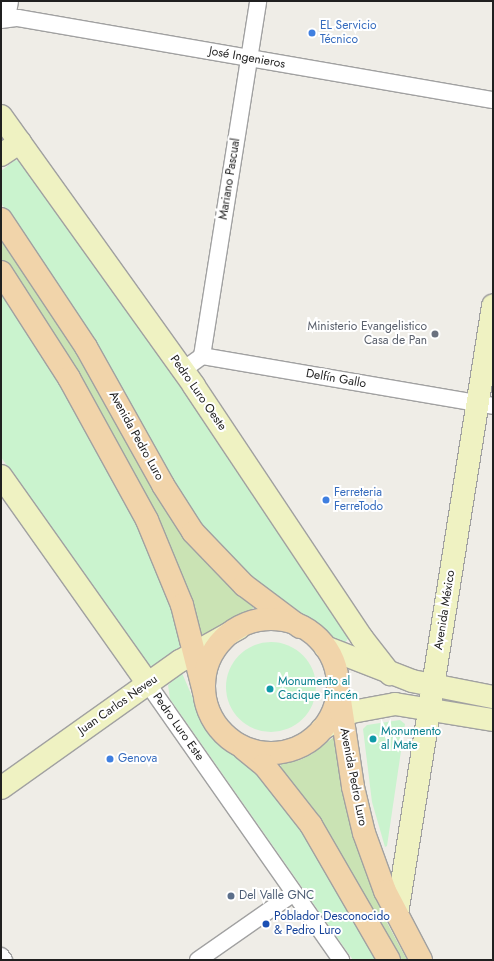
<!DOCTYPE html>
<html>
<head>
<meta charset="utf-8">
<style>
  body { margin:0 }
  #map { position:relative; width:494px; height:961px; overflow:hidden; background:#efede7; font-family:Jost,sans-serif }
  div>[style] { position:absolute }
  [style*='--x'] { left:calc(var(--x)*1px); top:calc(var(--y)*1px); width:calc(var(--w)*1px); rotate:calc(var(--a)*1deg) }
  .grass>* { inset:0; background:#cae3b4 }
  .park>* { inset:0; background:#caf3ce }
  .round { border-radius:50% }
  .roads { filter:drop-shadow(1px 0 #a1a1a1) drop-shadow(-1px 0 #a1a1a1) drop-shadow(0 1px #a1a1a1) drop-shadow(0 -1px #a1a1a1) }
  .street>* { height:16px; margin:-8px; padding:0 8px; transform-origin:8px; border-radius:8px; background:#fff }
  .secondary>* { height:22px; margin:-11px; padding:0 11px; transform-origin:11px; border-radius:11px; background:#eff2c2 }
  .primary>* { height:22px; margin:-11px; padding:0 11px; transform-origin:11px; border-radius:11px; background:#f1d4aa }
  .primary>.ring { margin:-11px; padding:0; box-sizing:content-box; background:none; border:22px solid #f1d4aa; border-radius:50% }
  .dots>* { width:11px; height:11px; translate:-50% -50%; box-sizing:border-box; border:2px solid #fff; border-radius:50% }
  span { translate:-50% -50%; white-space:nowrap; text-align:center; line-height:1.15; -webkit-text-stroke:4px #fff; paint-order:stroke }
  .shop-label { font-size:12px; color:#366cbe }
  .left { translate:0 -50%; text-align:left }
  .street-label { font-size:12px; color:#202020 }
  .worship-label { font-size:12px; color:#5b616d }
  .right { translate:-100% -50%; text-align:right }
  .culture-label { font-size:12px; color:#0d838f }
  .service-label { font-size:12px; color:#4e5e75 }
  .transit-label { font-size:12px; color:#164399 }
  .frame { position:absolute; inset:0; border:2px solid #202020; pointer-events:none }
</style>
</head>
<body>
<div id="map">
  <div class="grass">
    <div style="clip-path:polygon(1px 232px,254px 606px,251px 612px,235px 616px,208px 635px,201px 634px,191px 596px,163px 531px,22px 288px,1px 259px)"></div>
    <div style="clip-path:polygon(335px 736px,365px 867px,384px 917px,407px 960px,402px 960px,331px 837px,280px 768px,281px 764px,300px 760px,312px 754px)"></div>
  </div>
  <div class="park">
    <div style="clip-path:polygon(15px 160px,20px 161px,189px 395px,349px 637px,345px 643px,335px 641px,313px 621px,237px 567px,195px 520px,39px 257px,1px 203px,1px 171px)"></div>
    <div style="clip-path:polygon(1px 285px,53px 366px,133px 512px,174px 609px,180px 647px,154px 667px,145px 663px,1px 457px)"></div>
    <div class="round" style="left:226px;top:642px;width:90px;height:90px"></div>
    <div style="clip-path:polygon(182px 673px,207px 731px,214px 740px,254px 770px,296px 822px,376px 960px,353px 960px,170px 699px,168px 685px)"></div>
    <div style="clip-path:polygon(400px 720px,405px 724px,387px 846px,385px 847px,372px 802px,363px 729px,367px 725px)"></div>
  </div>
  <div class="roads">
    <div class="street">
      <div style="--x:7;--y:18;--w:17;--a:-80"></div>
      <div style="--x:1;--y:20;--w:17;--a:-7"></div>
      <div style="--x:18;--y:18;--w:482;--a:9.8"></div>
      <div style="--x:202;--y:356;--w:359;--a:-81"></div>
      <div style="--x:183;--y:370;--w:24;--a:-36"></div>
      <div style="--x:202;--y:356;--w:295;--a:9.7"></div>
      <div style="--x:148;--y:684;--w:337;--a:55"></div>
      <div style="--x:1;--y:956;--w:5;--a:53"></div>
      <div style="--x:198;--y:960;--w:117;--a:-34.9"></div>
    </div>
    <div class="secondary">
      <div style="--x:1;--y:116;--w:332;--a:54.4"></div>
      <div style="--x:194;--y:386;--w:303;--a:56.3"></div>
      <div style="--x:362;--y:638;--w:46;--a:52.1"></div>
      <div style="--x:1;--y:155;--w:23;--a:-34"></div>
      <div style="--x:1;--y:476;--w:255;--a:54.7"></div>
      <div style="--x:325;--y:647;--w:93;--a:21.3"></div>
      <div style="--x:412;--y:681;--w:83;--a:11.2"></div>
      <div style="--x:322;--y:729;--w:34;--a:-30"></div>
      <div style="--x:352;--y:712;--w:44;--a:-10.5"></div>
      <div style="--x:395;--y:704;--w:99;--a:9.3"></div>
      <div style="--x:1;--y:788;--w:219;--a:-35.4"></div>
      <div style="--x:180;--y:661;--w:68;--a:-29.2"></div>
      <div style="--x:397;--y:914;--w:616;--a:-81.03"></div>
    </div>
    <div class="primary">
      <div style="--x:1;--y:219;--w:154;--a:56.4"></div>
      <div style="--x:86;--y:347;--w:158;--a:60.8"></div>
      <div style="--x:163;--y:485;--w:56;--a:57.4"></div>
      <div style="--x:193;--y:532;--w:74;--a:46.1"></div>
      <div style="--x:244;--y:585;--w:70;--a:36.9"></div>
      <div style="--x:1;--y:272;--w:126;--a:57.3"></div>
      <div style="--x:69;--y:378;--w:162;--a:61.2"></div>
      <div style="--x:147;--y:520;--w:92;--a:67.6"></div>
      <div style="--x:182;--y:605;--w:90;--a:75.8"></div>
      <div class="ring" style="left:204px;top:619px;width:112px;height:112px"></div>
      <div style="--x:339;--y:694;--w:94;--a:81.4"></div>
      <div style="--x:353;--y:787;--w:47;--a:76.6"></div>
      <div style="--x:364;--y:833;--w:62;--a:70.1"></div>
      <div style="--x:385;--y:891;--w:78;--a:62.4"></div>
      <div style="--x:244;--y:749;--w:26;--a:39"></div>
      <div style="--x:264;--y:765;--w:76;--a:51.9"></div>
      <div style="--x:311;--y:825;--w:156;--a:60"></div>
    </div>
  </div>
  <div class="dots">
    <div style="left:312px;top:33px;background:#3f7fe0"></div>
    <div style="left:435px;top:334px;background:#6b7280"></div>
    <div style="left:326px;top:500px;background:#3f7fe0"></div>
    <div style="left:270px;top:689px;background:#0f9aa8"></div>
    <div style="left:373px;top:739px;background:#0f9aa8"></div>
    <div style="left:110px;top:759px;background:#3f7fe0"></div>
    <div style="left:231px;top:896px;background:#5c6f8a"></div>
    <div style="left:266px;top:924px;background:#1a4fb4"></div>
  </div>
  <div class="shop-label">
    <span class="left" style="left:320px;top:33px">EL Servicio<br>Técnico</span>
    <span class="left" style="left:334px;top:500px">Ferreteria<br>FerreTodo</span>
    <span class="left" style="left:118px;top:759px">Genova</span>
  </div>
  <div class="street-label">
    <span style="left:247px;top:58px;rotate:10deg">José Ingenieros</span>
    <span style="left:230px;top:179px;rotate:-81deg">Mariano Pascual</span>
    <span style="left:336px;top:379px;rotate:10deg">Delfín Gallo</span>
    <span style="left:198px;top:393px;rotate:55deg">Pedro Luro Oeste</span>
    <span style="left:136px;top:436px;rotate:61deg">Avenida Pedro Luro</span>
    <span style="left:445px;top:610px;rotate:-81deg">Avenida México</span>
    <span style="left:118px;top:705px;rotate:-35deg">Juan Carlos Neveu</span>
    <span style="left:178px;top:727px;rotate:55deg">Pedro Luro Este</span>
    <span style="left:353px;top:777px;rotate:79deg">Avenida Pedro Luro</span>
  </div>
  <div class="worship-label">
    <span class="right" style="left:427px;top:334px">Ministerio Evangelistico<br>Casa de Pan</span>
  </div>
  <div class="culture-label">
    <span class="left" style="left:278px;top:689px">Monumento al<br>Cacique Pincén</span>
    <span class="left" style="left:381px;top:739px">Monumento<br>al Mate</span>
  </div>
  <div class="service-label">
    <span class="left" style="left:239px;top:896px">Del Valle GNC</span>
  </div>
  <div class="transit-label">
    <span class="left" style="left:274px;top:924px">Poblador Desconocido<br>&amp; Pedro Luro</span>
  </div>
  <div class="frame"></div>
</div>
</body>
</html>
